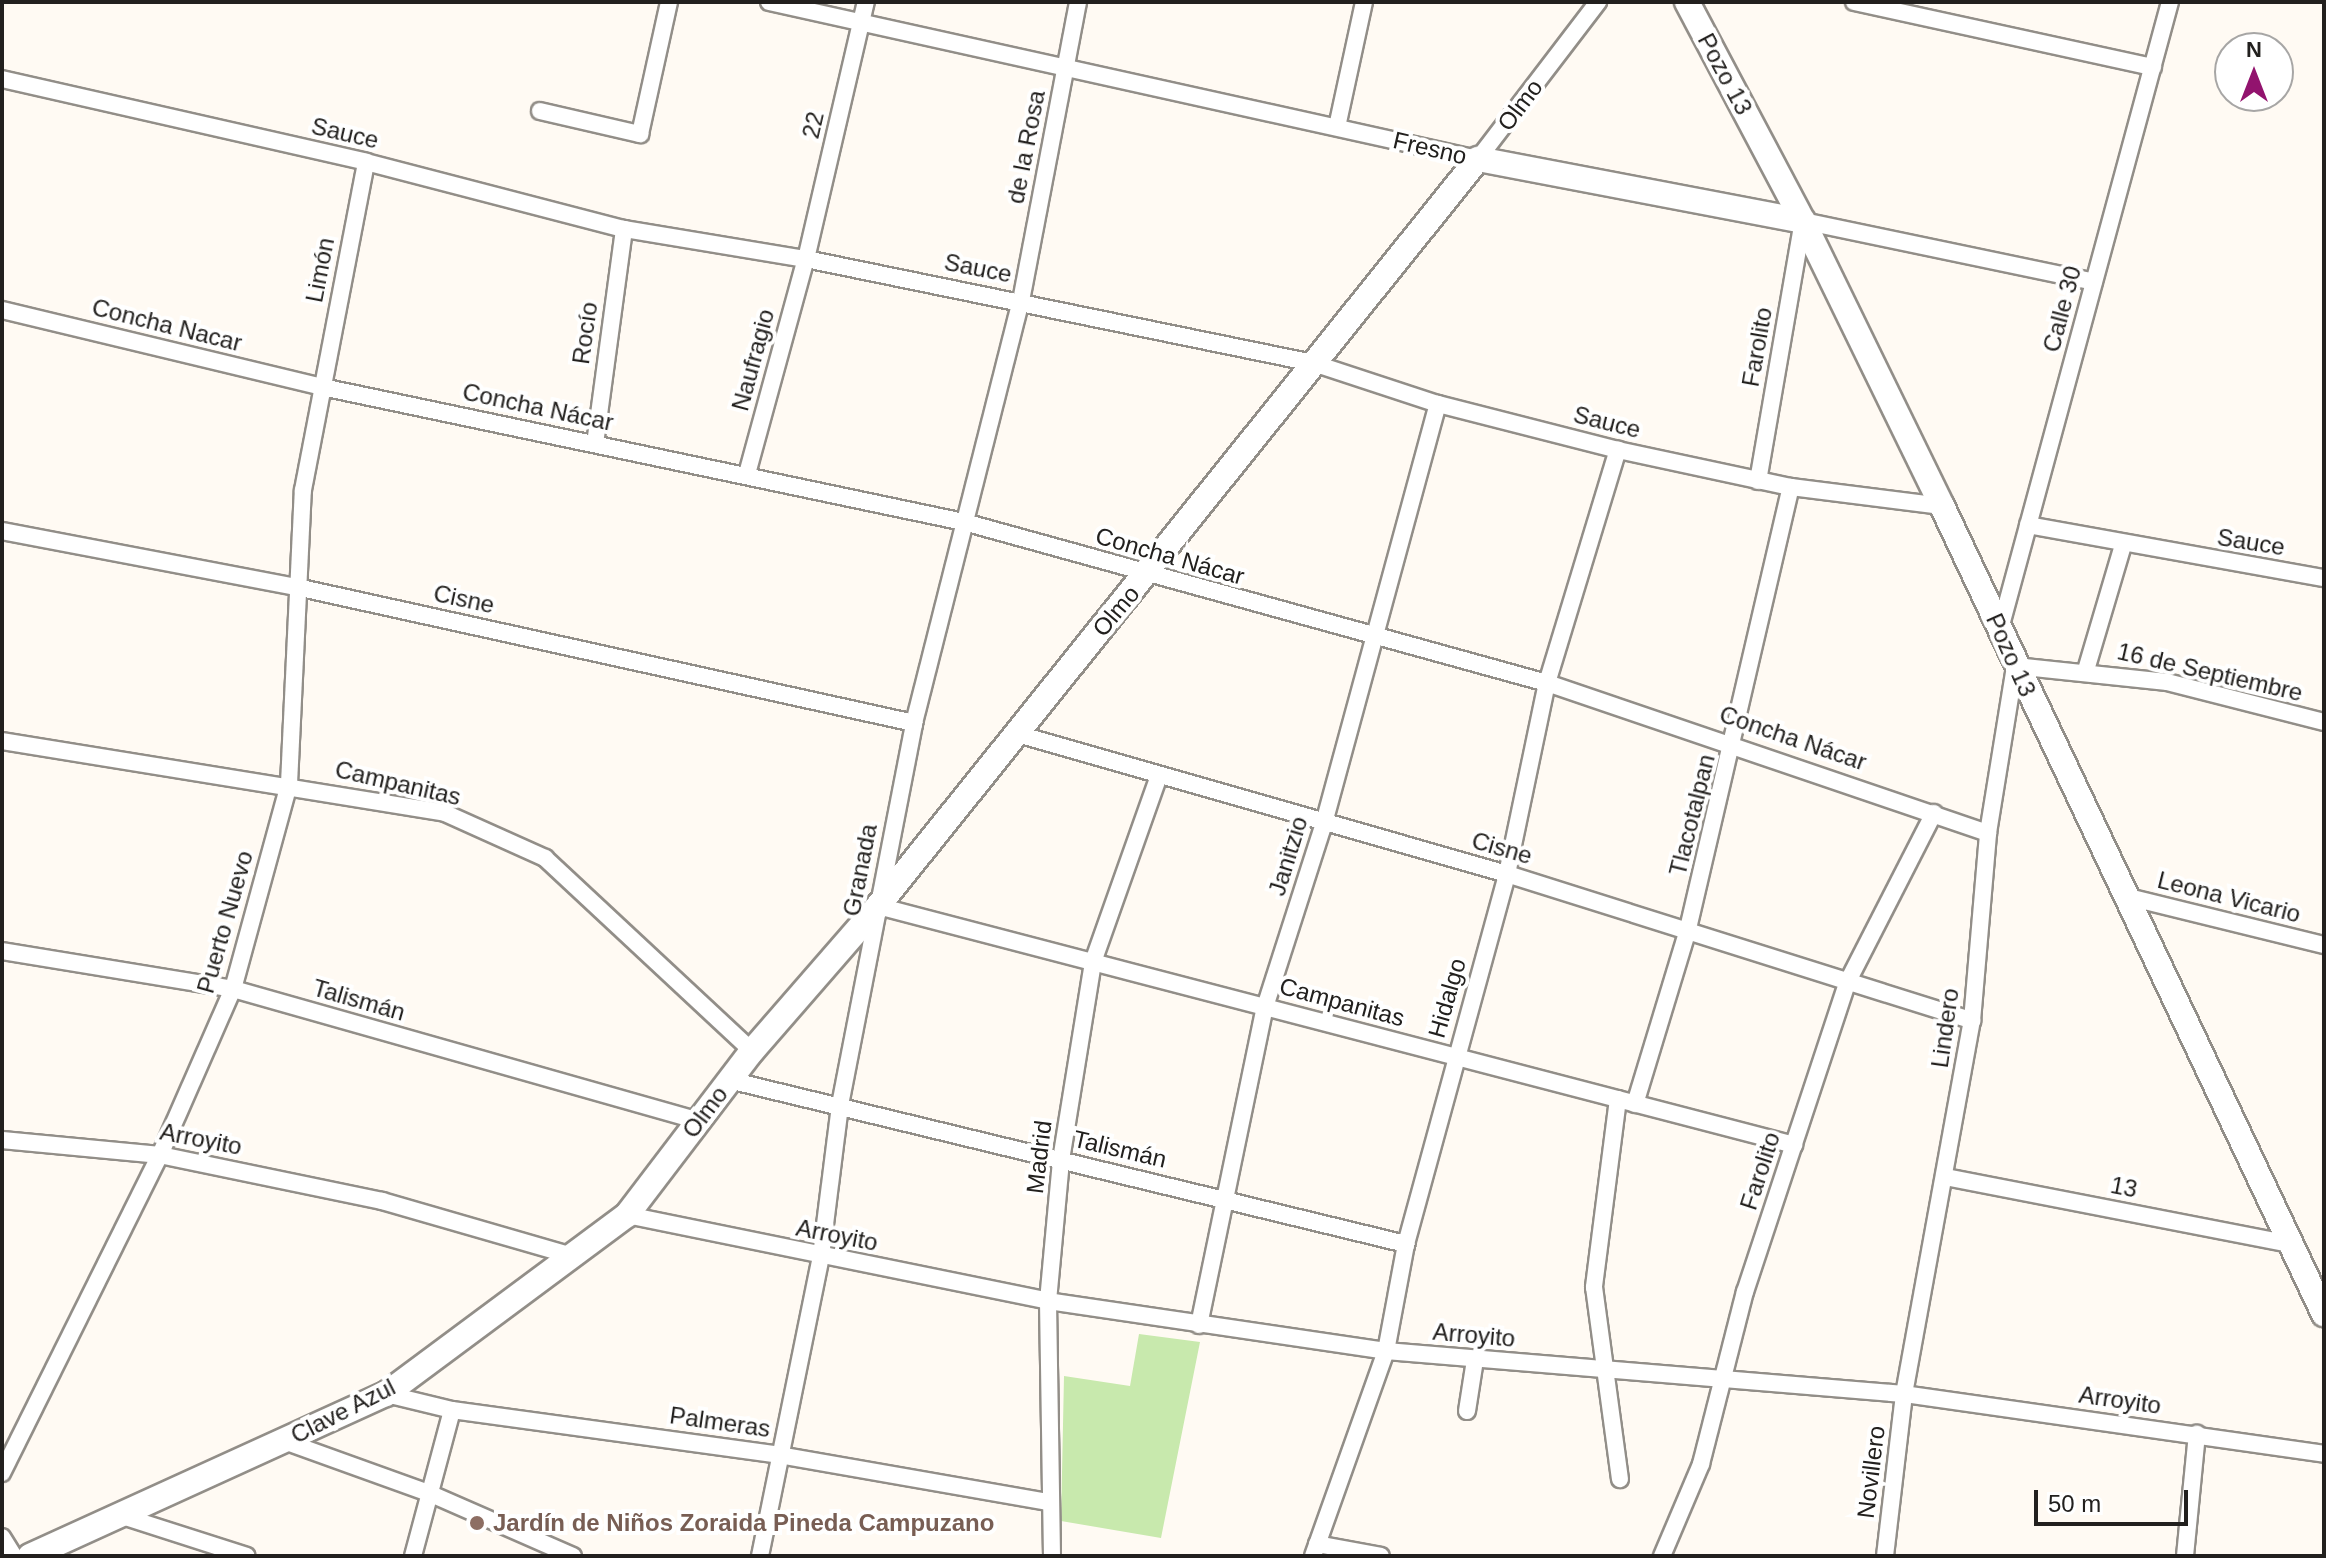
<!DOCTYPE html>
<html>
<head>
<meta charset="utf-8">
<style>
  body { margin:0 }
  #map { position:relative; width:2326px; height:1558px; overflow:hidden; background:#fffaf3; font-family:Arial,sans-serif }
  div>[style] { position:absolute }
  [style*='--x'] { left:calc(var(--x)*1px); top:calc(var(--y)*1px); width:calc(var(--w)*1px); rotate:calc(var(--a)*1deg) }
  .green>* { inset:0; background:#c8e9ad }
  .roads { filter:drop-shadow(2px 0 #928e88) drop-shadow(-2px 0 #928e88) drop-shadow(0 2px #928e88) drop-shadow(0 -2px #928e88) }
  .street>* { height:16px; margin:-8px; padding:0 8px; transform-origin:8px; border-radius:8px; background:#fff }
  .secondary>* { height:24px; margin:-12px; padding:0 12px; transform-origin:12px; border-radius:12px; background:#fff }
  .dots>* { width:22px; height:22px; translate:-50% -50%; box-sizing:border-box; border:4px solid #fff; border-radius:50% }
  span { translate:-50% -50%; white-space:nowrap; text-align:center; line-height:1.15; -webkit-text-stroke:8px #fff; paint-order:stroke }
  .street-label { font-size:24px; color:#22201e }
  .education-label { font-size:24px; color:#785e54; font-weight:700 }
  .left { translate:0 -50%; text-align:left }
  .frame { position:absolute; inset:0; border:4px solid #22201e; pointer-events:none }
  .north { position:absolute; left:2214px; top:32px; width:80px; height:80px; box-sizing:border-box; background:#fff; border:2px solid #a7a6a5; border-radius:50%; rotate:0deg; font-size:22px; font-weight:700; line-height:32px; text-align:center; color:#22201e }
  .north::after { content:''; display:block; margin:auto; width:28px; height:36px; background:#92136e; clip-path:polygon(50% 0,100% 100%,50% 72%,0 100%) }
  .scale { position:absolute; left:2034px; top:1490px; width:154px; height:36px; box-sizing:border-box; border:4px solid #22201e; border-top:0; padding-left:10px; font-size:24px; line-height:28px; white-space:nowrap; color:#22201e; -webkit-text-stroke:6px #fff; paint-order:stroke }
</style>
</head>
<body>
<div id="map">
  <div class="green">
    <div style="clip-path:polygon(1139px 1334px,1200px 1342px,1161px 1538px,1061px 1521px,1064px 1376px,1130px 1386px)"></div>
  </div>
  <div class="roads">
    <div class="street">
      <div style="--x:769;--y:2;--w:726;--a:12.49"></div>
      <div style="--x:1478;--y:159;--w:198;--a:-52.6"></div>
      <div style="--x:1854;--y:2;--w:306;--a:12.3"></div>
      <div style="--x:2;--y:79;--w:373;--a:12.8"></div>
      <div style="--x:366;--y:162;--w:267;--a:14.6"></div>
      <div style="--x:624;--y:229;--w:184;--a:9.4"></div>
      <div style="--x:806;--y:259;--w:518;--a:11.59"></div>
      <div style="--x:1313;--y:363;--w:132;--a:18.2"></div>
      <div style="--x:1438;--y:404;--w:186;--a:14.3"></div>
      <div style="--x:1618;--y:450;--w:177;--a:12.1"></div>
      <div style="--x:1791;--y:487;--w:152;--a:7.2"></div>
      <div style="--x:540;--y:111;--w:103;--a:13"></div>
      <div style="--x:640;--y:134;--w:135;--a:-77.6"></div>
      <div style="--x:1337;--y:127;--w:128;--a:-77.8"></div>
      <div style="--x:2;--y:310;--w:329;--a:13.5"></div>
      <div style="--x:322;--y:387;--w:656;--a:11.88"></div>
      <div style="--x:964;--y:522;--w:605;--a:15.44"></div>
      <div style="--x:1547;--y:683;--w:466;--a:18.8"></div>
      <div style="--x:595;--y:444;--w:217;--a:-82.3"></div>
      <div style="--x:747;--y:474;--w:223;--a:-74.7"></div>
      <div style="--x:806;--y:259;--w:264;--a:-76.9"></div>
      <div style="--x:1758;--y:481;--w:264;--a:-80.2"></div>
      <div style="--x:1803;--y:221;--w:297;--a:11.8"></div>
      <div style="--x:2028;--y:525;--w:301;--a:10.2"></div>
      <div style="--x:2;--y:531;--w:304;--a:10.8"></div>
      <div style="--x:301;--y:588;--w:628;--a:12.42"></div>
      <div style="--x:2000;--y:629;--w:650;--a:-74.83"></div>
      <div style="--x:2086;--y:670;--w:130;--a:-73.5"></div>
      <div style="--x:1014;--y:733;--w:513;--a:15.96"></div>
      <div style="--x:1507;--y:874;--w:488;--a:17.5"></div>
      <div style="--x:2;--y:741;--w:449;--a:9.2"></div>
      <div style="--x:445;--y:813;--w:110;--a:24.2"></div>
      <div style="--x:545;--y:858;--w:283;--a:43"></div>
      <div style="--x:2124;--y:896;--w:206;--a:13.8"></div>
      <div style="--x:878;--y:906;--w:947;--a:14.62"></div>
      <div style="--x:2;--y:951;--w:234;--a:9.3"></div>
      <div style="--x:233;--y:989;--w:483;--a:15.8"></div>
      <div style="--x:729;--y:1080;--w:697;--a:13.62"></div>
      <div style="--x:1618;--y:1099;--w:190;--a:97.3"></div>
      <div style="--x:1594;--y:1287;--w:194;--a:82.3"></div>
      <div style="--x:1635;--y:1104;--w:179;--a:-73.1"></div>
      <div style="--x:1687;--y:933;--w:458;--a:-76.9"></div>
      <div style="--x:2;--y:1140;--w:159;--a:5.4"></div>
      <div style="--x:160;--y:1155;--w:227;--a:11.7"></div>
      <div style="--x:382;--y:1201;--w:199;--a:16.1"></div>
      <div style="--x:1945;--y:1177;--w:356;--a:11"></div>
      <div style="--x:627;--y:1215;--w:430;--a:11.5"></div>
      <div style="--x:1048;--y:1301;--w:342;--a:8.4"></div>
      <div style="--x:1386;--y:1351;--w:520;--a:4.75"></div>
      <div style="--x:1904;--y:1394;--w:424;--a:8.1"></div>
      <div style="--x:1199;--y:1325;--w:325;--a:-78.3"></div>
      <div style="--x:1265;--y:1007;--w:193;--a:-72.2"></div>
      <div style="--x:1324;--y:823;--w:434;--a:-74.8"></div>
      <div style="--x:386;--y:1394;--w:68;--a:13.6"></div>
      <div style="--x:452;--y:1410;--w:330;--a:7.8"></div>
      <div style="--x:779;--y:1455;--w:273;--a:9.9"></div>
      <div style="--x:1467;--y:1411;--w:52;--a:-81.1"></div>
      <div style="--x:284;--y:1441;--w:156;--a:19.8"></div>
      <div style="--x:431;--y:1494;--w:155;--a:23.6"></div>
      <div style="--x:2;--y:1473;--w:355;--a:-63.6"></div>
      <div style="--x:160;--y:1155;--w:181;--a:-66.3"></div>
      <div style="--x:233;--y:989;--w:213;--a:-74.7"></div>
      <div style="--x:289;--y:784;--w:294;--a:-87.3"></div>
      <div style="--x:303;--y:490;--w:334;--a:-79.1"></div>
      <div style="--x:119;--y:1515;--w:134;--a:17.8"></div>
      <div style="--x:2;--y:1537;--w:22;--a:58"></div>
      <div style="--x:1317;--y:1544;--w:65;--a:10.6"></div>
      <div style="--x:413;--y:1556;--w:151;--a:-75"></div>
      <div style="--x:760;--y:1556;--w:306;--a:-78.5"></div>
      <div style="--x:821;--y:1256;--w:152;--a:-82.8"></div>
      <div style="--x:840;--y:1105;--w:389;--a:-79"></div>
      <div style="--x:914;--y:723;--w:435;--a:-75.8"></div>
      <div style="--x:1021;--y:301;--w:304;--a:-79.2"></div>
      <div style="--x:1052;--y:1556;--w:255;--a:-90.9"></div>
      <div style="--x:1048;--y:1301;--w:142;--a:-84.7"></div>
      <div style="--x:1061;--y:1160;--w:201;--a:-80.8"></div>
      <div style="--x:1093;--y:962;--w:197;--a:-70.5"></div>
      <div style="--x:1313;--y:1556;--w:218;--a:-70.4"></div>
      <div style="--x:1386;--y:1351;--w:109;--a:-79.4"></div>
      <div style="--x:1406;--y:1244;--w:384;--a:-74.7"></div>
      <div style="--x:1507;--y:874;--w:195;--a:-78.2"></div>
      <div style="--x:1547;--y:683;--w:244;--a:-73.1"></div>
      <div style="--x:1662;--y:1556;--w:100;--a:-67"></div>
      <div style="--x:1701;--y:1464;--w:178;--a:-75.7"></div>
      <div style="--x:1745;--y:1292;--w:325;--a:-71.7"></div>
      <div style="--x:1847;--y:983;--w:191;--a:-62.9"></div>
      <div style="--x:1885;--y:1556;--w:163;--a:-83.3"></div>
      <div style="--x:1904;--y:1394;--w:379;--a:-79.7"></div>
      <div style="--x:1972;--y:1021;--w:189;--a:-85.1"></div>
      <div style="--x:1988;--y:833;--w:169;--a:-80.8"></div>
      <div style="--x:2015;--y:666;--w:153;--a:6"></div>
      <div style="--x:2167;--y:682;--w:162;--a:14.3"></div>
      <div style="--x:2185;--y:1556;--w:123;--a:-84.4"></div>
    </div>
    <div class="secondary">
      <div style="--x:1687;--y:2;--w:248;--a:62.1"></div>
      <div style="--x:1803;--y:221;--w:317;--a:64"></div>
      <div style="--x:1942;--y:506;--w:894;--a:64.7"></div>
      <div style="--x:30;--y:1556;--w:391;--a:-24.5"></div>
      <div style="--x:386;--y:1394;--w:300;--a:-36.6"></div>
      <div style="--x:627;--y:1215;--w:206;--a:-52.7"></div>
      <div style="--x:752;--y:1051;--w:192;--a:-49"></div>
      <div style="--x:878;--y:906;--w:958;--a:-51.23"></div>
      <div style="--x:1478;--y:159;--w:331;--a:10.8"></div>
    </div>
  </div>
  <div class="dots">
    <div style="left:477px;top:1523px;background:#8d6e63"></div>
  </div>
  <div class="street-label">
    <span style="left:1725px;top:74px;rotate:62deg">Pozo 13</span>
    <span style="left:1520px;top:105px;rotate:-53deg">Olmo</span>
    <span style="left:813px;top:125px;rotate:-77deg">22</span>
    <span style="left:345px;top:133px;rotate:13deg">Sauce</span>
    <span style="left:1026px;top:147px;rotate:-79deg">de la Rosa</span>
    <span style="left:1430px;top:148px;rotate:13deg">Fresno</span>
    <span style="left:978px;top:268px;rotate:11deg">Sauce</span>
    <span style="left:320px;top:270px;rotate:-79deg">Limón</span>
    <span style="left:2062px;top:309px;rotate:-75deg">Calle 30</span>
    <span style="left:167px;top:325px;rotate:14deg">Concha Nacar</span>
    <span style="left:585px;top:333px;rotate:-82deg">Rocío</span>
    <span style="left:1757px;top:347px;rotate:-80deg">Farolito</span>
    <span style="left:753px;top:360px;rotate:-75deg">Naufragio</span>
    <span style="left:538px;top:407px;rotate:12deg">Concha Nácar</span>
    <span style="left:1607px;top:422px;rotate:14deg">Sauce</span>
    <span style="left:2251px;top:542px;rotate:9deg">Sauce</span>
    <span style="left:1170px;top:556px;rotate:16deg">Concha Nácar</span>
    <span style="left:464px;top:599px;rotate:12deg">Cisne</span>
    <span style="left:1116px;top:611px;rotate:-50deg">Olmo</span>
    <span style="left:2011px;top:655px;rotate:66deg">Pozo 13</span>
    <span style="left:2210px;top:672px;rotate:13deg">16 de Septiembre</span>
    <span style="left:1793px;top:738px;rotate:19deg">Concha Nácar</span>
    <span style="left:398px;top:783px;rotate:13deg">Campanitas</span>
    <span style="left:1692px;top:815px;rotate:-76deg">Tlacotalpan</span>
    <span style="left:1502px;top:848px;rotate:16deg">Cisne</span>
    <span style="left:1288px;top:856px;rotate:-73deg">Janitzio</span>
    <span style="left:860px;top:870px;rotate:-79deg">Granada</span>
    <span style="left:2229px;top:897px;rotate:14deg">Leona Vicario</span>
    <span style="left:225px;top:922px;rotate:-74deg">Puerto Nuevo</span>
    <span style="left:1447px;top:998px;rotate:-74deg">Hidalgo</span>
    <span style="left:359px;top:1000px;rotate:16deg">Talismán</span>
    <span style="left:1342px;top:1002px;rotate:15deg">Campanitas</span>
    <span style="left:1945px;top:1028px;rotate:-82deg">Lindero</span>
    <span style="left:705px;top:1112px;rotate:-53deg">Olmo</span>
    <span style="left:201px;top:1139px;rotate:11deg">Arroyito</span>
    <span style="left:1120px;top:1149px;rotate:13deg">Talismán</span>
    <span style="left:1039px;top:1157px;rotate:-83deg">Madrid</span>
    <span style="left:1760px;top:1171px;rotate:-72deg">Farolito</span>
    <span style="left:2124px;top:1187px;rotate:11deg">13</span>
    <span style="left:837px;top:1235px;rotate:11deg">Arroyito</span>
    <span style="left:1474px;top:1335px;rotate:5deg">Arroyito</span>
    <span style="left:2120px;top:1400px;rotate:8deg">Arroyito</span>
    <span style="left:343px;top:1411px;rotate:-27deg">Clave Azul</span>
    <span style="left:720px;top:1422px;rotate:8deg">Palmeras</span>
    <span style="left:1871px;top:1472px;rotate:-83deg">Novillero</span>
  </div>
  <div class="education-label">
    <span class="left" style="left:493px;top:1523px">Jardín de Niños Zoraida Pineda Campuzano</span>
  </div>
  <div class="frame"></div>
  <div class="north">N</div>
  <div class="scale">50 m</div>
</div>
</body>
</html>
